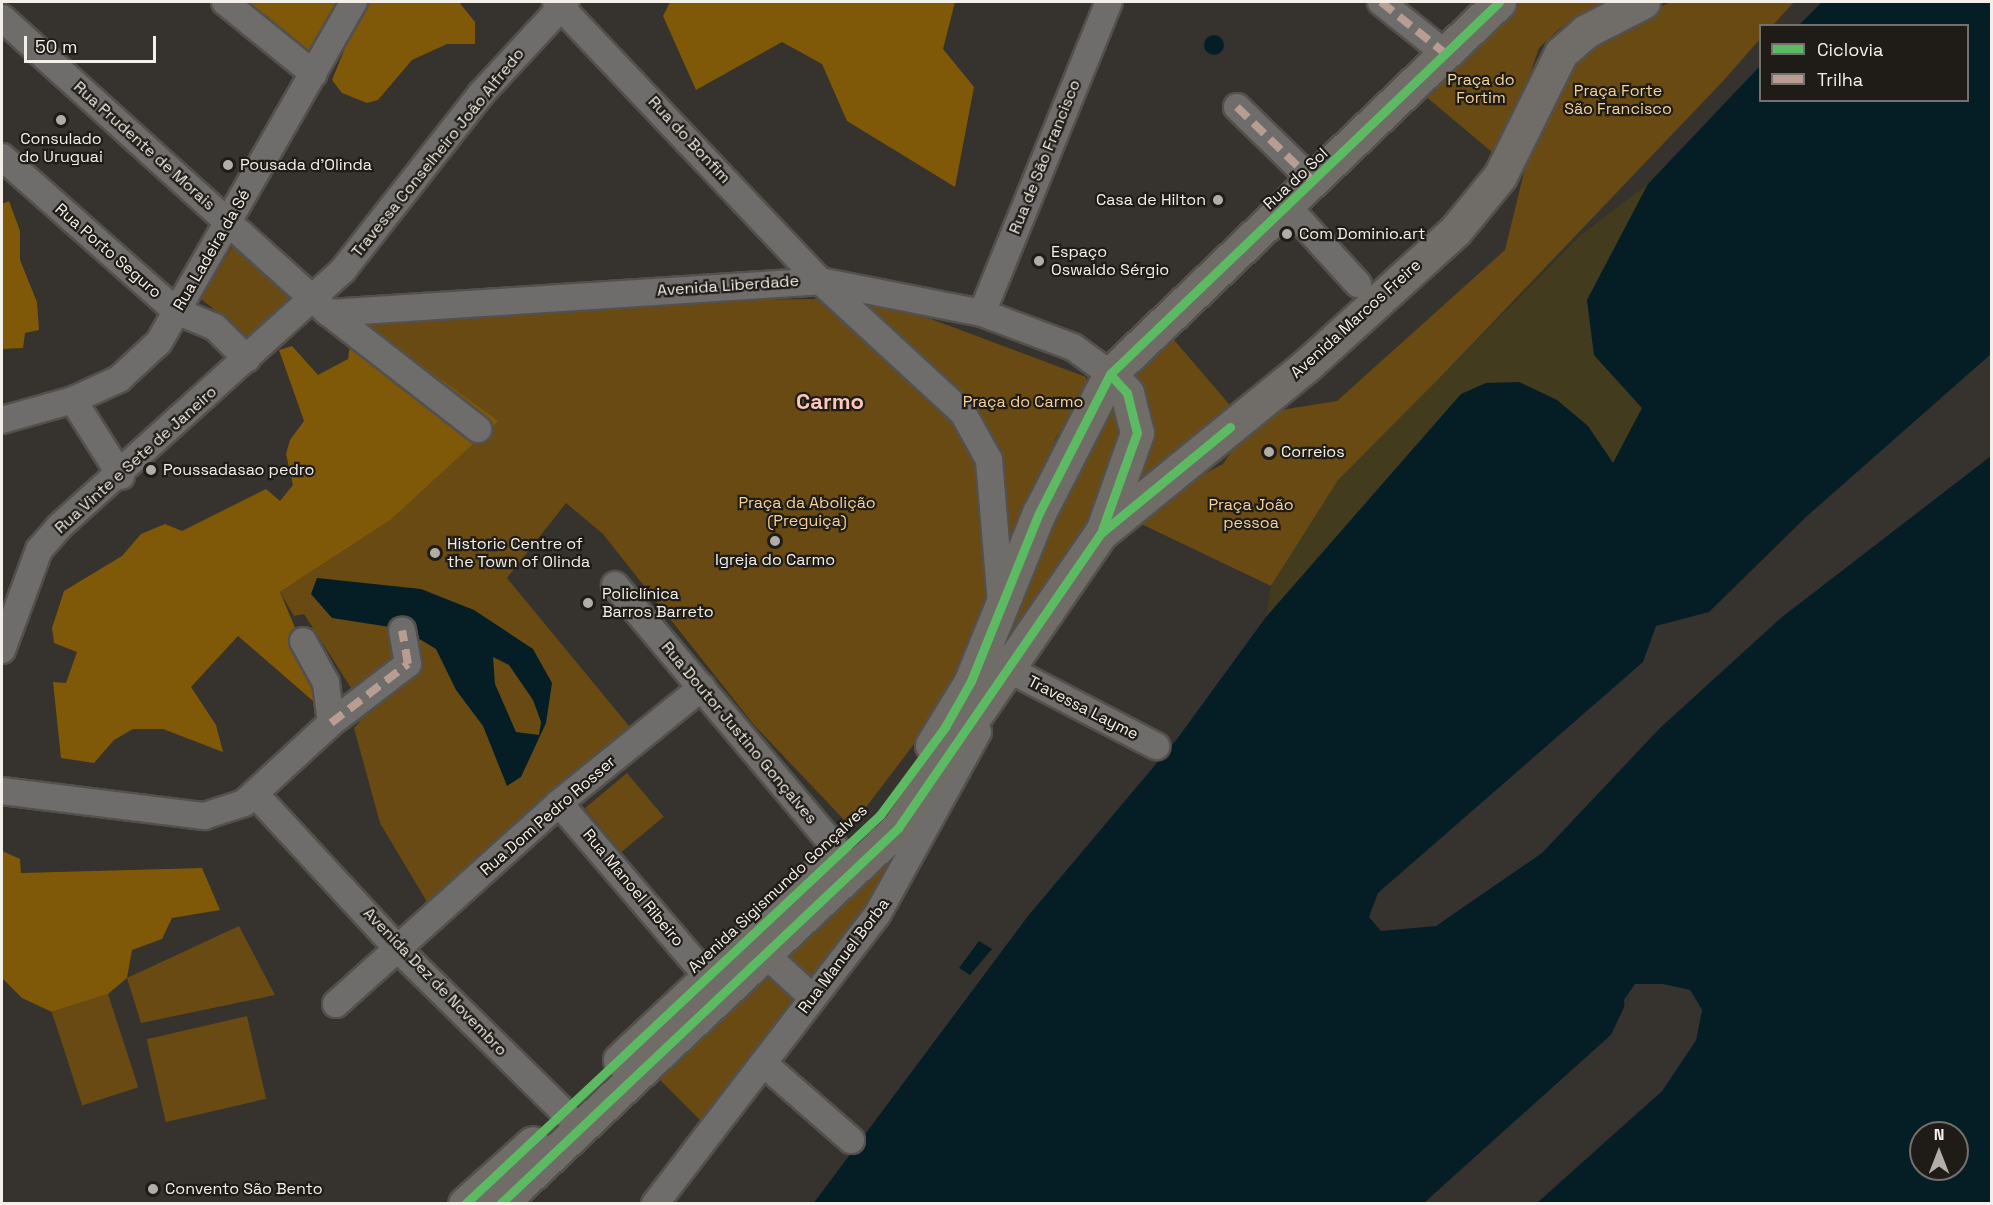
<!DOCTYPE html>
<html>
<head>
<meta charset="utf-8">
<style>
  body { margin:0 }
  #map { position:relative; width:1993px; height:1205px; overflow:hidden; background:#36322d; font-family:"Space Grotesk",sans-serif }
  div>[style] { position:absolute }
  [style*='--x'] { left:calc(var(--x)*1px); top:calc(var(--y)*1px); width:calc(var(--w)*1px); rotate:calc(var(--a)*1deg) }
  .green>* { inset:0; background:#694a13; transform-origin:0 0 }
  .forest>* { inset:0; background:#7f5808 }
  .sand>* { inset:0; background:#423b1e }
  .water>* { inset:0; background:#051e26 }
  .round { border-radius:50% }
  .pier>* { inset:0; background:#36322d }
  .roads { filter:drop-shadow(2px 0 #54504c) drop-shadow(-2px 0 #54504c) drop-shadow(0 2px #54504c) drop-shadow(0 -2px #54504c) }
  .minor>* { height:26px; margin:-13px; padding:0 13px; transform-origin:13px; border-radius:13px; background:#6f6d6b }
  .major>* { height:33px; margin:-16.5px; padding:0 16.5px; transform-origin:16.5px; border-radius:16.5px; background:#706d69 }
  .quiet>* { height:8px; margin-top:-4px; transform-origin:0; background:repeating-linear-gradient(90deg,#b99d93 0 15px,transparent 0 23px) }
  .cycleway>* { height:9px; margin:-4.5px; padding:0 4.5px; transform-origin:4.5px; border-radius:4.5px; background:#5cba63 }
  .dots>* { width:16px; height:16px; translate:-50% -50%; box-sizing:border-box; border:3px solid #1f1c17; border-radius:50% }
  span { translate:-50% -50%; white-space:nowrap; text-align:center; line-height:1.15; -webkit-text-stroke:4.5px #1f1c17; paint-order:stroke }
  .park-label { font-size:16px; color:#f6d19a }
  .poi-label { font-size:16px; color:#f4efe9 }
  .left { translate:0 -50%; text-align:left }
  .right { translate:-100% -50%; text-align:right }
  .street-label { font-size:16px; color:#f4efe9 }
  .district-label { font-size:22px; color:#fac7bc; font-weight:700 }
  .frame { position:absolute; inset:0; border:3px solid #f4efe9; pointer-events:none }
  .legend { position:absolute; left:1759px; top:24px; width:210px; height:78px; box-sizing:border-box; background:#1f1c17; border:2px solid #74706b; margin:0; padding:8px 10px; list-style:none; font-size:18px; color:#f4efe9 }
  .legend li { display:flex; align-items:center; gap:12px; height:30px }
  .legend b { width:30px; border:2px solid #74706b }
  .north { position:absolute; left:1909px; top:1121px; width:60px; height:60px; box-sizing:border-box; background:#1f1c17; border:2px solid #74706b; border-radius:50%; rotate:0deg; font-size:16px; font-weight:700; line-height:24px; text-align:center; color:#f4efe9 }
  .north::after { content:''; display:block; margin:auto; width:21px; height:27px; background:#b2ada7; clip-path:polygon(50% 0,100% 100%,50% 72%,0 100%) }
  .scale { position:absolute; left:24px; top:36px; width:132px; height:27px; box-sizing:border-box; border:3px solid #f4efe9; border-top:0; padding-left:8px; font-size:18px; line-height:21px; white-space:nowrap; color:#f4efe9; -webkit-text-stroke:4px #1f1c17; paint-order:stroke }
</style>
</head>
<body>
<div id="map">
  <div class="green">
    <div style="clip-path:polygon(1518px 2px,1613px 2px,1559px 29px,1539px 48px,1505px 147px,1492px 152px,1424px 95px)"></div>
    <div style="clip-path:polygon(1671px 2px,1794px 2px,1773px 25px,1760px 26px,1760px 39px,1724px 80px,1331px 492px,1271px 586px,1135px 521px,1175px 489px,1223px 464px,1243px 434px,1268px 412px,1337px 401px,1505px 250px,1538px 115px,1554px 79px,1602px 32px)"></div>
    <div style="clip-path:polygon(238px 238px,297px 291px,251px 340px,200px 298px)"></div>
    <div style="clip-path:polygon(822px 299px,932px 387px,970px 442px,993px 508px,991px 612px,933px 719px,851px 827px,754px 725px,603px 534px,566px 503px,507px 578px,629px 726px,430px 907px,380px 823px,354px 728px,367px 713px,304px 614px,294px 616px,280px 592px,389px 521px,354px 316px,606px 301px)"></div>
    <div style="clip-path:polygon(862px 302px,931px 319px,1086px 377px,1087px 390px,1057px 436px,1015px 530px,1049px 464px,1169px 334px,1235px 411px,1022px 629px,1011px 620px,974px 408px,857px 305px)"></div>
    <div style="left:627px;top:773px;width:57px;height:55px;rotate:50deg"></div>
    <div style="clip-path:polygon(920px 807px,877px 900px,804px 986px,772px 954px)"></div>
    <div style="clip-path:polygon(239px 926px,275px 995px,141px 1023px,127px 978px)"></div>
    <div style="clip-path:polygon(765px 968px,796px 997px,701px 1121px,650px 1070px)"></div>
    <div style="left:108px;top:994px;width:98px;height:59px;rotate:72deg"></div>
    <div style="left:247px;top:1016px;width:85px;height:103px;rotate:77deg"></div>
  </div>
  <div class="forest">
    <div style="clip-path:polygon(249px 2px,344px 2px,312px 62px)"></div>
    <div style="clip-path:polygon(364px 2px,459px 2px,475px 22px,475px 44px,447px 44px,412px 60px,378px 100px,367px 103px,342px 93px,332px 80px)"></div>
    <div style="clip-path:polygon(670px 2px,955px 2px,943px 49px,974px 87px,955px 187px,847px 121px,822px 64px,782px 42px,696px 90px,663px 16px)"></div>
    <div style="clip-path:polygon(9px 201px,20px 231px,20px 260px,37px 302px,39px 330px,25px 333px,23px 348px,2px 349px,2px 204px)"></div>
    <div style="clip-path:polygon(354px 316px,498px 421px,389px 521px,280px 592px,315px 675px,320px 707px,238px 636px,191px 687px,216px 725px,223px 752px,163px 729px,133px 729px,114px 740px,94px 763px,61px 758px,53px 682px,66px 683px,77px 652px,54px 643px,52px 628px,64px 591px,122px 556px,141px 534px,165px 524px,182px 531px,266px 489px,280px 501px,293px 485px,286px 454px,290px 440px,304px 421px,279px 350px,292px 346px,318px 375px,348px 359px)"></div>
    <div style="clip-path:polygon(2px 851px,20px 859px,21px 873px,202px 868px,220px 910px,172px 918px,162px 939px,132px 950px,127px 978px,108px 994px,52px 1012px,22px 998px,2px 978px)"></div>
  </div>
  <div class="sand">
    <div style="clip-path:polygon(1648px 184px,1587px 300px,1594px 355px,1642px 408px,1613px 463px,1588px 426px,1461px 394px,1266px 617px,1271px 586px,1338px 480px,1582px 234px)"></div>
  </div>
  <div class="water">
    <div style="clip-path:polygon(evenodd,1822px 2px,1991px 2px,1991px 354px,1806px 517px,1709px 612px,1656px 626px,1643px 662px,1378px 893px,1369px 917px,1381px 931px,1436px 926px,1542px 853px,1660px 728px,1782px 617px,1991px 456px,1991px 1203px,1537px 1203px,1662px 1091px,1696px 1040px,1702px 1010px,1690px 990px,1635px 984px,1611px 1035px,1424px 1203px,813px 1204px,1028px 916px,1177px 739px,1266px 617px,1461px 394px,1486px 383px,1519px 382px,1557px 400px,1588px 426px,1613px 463px,1642px 408px,1594px 355px,1587px 300px,1648px 184px,1760px 66px,1760px 100px,1968px 100px,1968px 26px,1799px 25px,1822px 2px,1921px 1133px,1957px 1133px,1957px 1169px,1921px 1169px,1921px 1133px)"></div>
    <div class="round" style="left:1204px;top:35px;width:20px;height:20px"></div>
    <div style="clip-path:polygon(evenodd,317px 578px,421px 589px,474px 610px,533px 649px,552px 683px,546px 723px,521px 777px,507px 786px,483px 726px,456px 690px,436px 649px,403px 629px,332px 618px,311px 594px,317px 578px,493px 657px,509px 665px,533px 700px,541px 722px,539px 735px,516px 732px,495px 684px,493px 657px)"></div>
    <div style="clip-path:polygon(979px 941px,992px 949px,970px 975px,959px 968px)"></div>
  </div>
  <div class="pier">
    <div style="clip-path:polygon(1635px 984px,1663px 984px,1690px 990px,1702px 1010px,1696px 1040px,1662px 1091px,1534px 1204px,1659px 1089px,1693px 1039px,1699px 1011px,1688px 993px,1637px 987px,1627px 1000px,1628px 1016px,1614px 1037px,1424px 1203px,1611px 1035px,1625px 1015px,1624px 1000px)"></div>
  </div>
  <div class="roads">
    <div class="minor">
      <div style="--x:225;--y:2;--w:114;--a:39"></div>
      <div style="--x:556;--y:2;--w:384;--a:46.6"></div>
      <div style="--x:820;--y:281;--w:195;--a:42.7"></div>
      <div style="--x:963;--y:413;--w:54;--a:61"></div>
      <div style="--x:989;--y:460;--w:143;--a:85.2"></div>
      <div style="--x:1381;--y:2;--w:83;--a:38.7"></div>
      <div style="--x:2;--y:18;--w:440;--a:42.1"></div>
      <div style="--x:329;--y:313;--w:189;--a:37.9"></div>
      <div style="--x:1237;--y:107;--w:109;--a:44.3"></div>
      <div style="--x:2;--y:157;--w:232;--a:41.5"></div>
      <div style="--x:176;--y:311;--w:42;--a:22.3"></div>
      <div style="--x:215;--y:327;--w:45;--a:45"></div>
      <div style="--x:1288;--y:207;--w:104;--a:47.7"></div>
      <div style="--x:329;--y:313;--w:492;--a:-3.7"></div>
      <div style="--x:820;--y:281;--w:165;--a:11.2"></div>
      <div style="--x:982;--y:313;--w:97;--a:20.5"></div>
      <div style="--x:1073;--y:347;--w:46;--a:36.1"></div>
      <div style="--x:982;--y:313;--w:336;--a:-67.8"></div>
      <div style="--x:73;--y:400;--w:90;--a:57.7"></div>
      <div style="--x:2;--y:420;--w:74;--a:-15.7"></div>
      <div style="--x:73;--y:400;--w:51;--a:-24.5"></div>
      <div style="--x:119;--y:379;--w:54;--a:-42.8"></div>
      <div style="--x:159;--y:342;--w:392;--a:-60.2"></div>
      <div style="--x:615;--y:585;--w:350;--a:50"></div>
      <div style="--x:303;--y:641;--w:48;--a:61.3"></div>
      <div style="--x:326;--y:683;--w:40;--a:82.9"></div>
      <div style="--x:2;--y:650;--w:107;--a:-69.7"></div>
      <div style="--x:39;--y:550;--w:32;--a:-49"></div>
      <div style="--x:60;--y:526;--w:382;--a:-42.1"></div>
      <div style="--x:343;--y:270;--w:224;--a:-51.9"></div>
      <div style="--x:481;--y:94;--w:125;--a:-47.3"></div>
      <div style="--x:1010;--y:670;--w:165;--a:27.5"></div>
      <div style="--x:2;--y:791;--w:204;--a:7.1"></div>
      <div style="--x:204;--y:816;--w:42;--a:-18"></div>
      <div style="--x:244;--y:803;--w:118;--a:-42.6"></div>
      <div style="--x:331;--y:723;--w:97;--a:-37.5"></div>
      <div style="--x:408;--y:664;--w:34;--a:-100"></div>
      <div style="--x:256;--y:795;--w:211;--a:47.3"></div>
      <div style="--x:399;--y:950;--w:234;--a:44.5"></div>
      <div style="--x:559;--y:803;--w:226;--a:49.5"></div>
      <div style="--x:765;--y:954;--w:65;--a:42.5"></div>
      <div style="--x:336;--y:1004;--w:300;--a:-42"></div>
      <div style="--x:559;--y:803;--w:184;--a:-39"></div>
      <div style="--x:763;--y:1063;--w:117;--a:41.2"></div>
      <div style="--x:655;--y:1204;--w:364;--a:-52.5"></div>
      <div style="--x:877;--y:915;--w:209;--a:-61.1"></div>
    </div>
    <div class="major">
      <div style="--x:1103;--y:529;--w:102;--a:-70.5"></div>
      <div style="--x:1137;--y:433;--w:41;--a:-104"></div>
      <div style="--x:1127;--y:393;--w:25;--a:-132"></div>
      <div style="--x:932;--y:745;--w:75;--a:-58.6"></div>
      <div style="--x:971;--y:681;--w:181;--a:-68"></div>
      <div style="--x:1039;--y:513;--w:156;--a:-62.9"></div>
      <div style="--x:1110;--y:374;--w:538;--a:-43.72"></div>
      <div style="--x:620;--y:1060;--w:291;--a:-43.2"></div>
      <div style="--x:465;--y:1204;--w:91;--a:-41.9"></div>
      <div style="--x:500;--y:1204;--w:548;--a:-43.37"></div>
      <div style="--x:898;--y:828;--w:358;--a:-55.5"></div>
      <div style="--x:1101;--y:533;--w:264;--a:-39.2"></div>
      <div style="--x:1306;--y:366;--w:201;--a:-42.2"></div>
      <div style="--x:1455;--y:231;--w:71;--a:-50.7"></div>
      <div style="--x:1500;--y:176;--w:137;--a:-63.6"></div>
      <div style="--x:1561;--y:53;--w:33;--a:-41"></div>
      <div style="--x:1586;--y:31;--w:64;--a:-27"></div>
    </div>
  </div>
  <div class="quiet">
    <div style="--x:1381;--y:2;--w:83;--a:38.7"></div>
    <div style="--x:1237;--y:107;--w:109;--a:44.3"></div>
    <div style="--x:331;--y:723;--w:97;--a:-37.5"></div>
    <div style="--x:408;--y:664;--w:34;--a:-100"></div>
  </div>
  <div class="cycleway">
    <div style="--x:1102;--y:530;--w:103;--a:-70.2"></div>
    <div style="--x:1137;--y:433;--w:41;--a:-104"></div>
    <div style="--x:1127;--y:393;--w:25;--a:-132"></div>
    <div style="--x:465;--y:1204;--w:569;--a:-43.15"></div>
    <div style="--x:880;--y:815;--w:109;--a:-53.5"></div>
    <div style="--x:945;--y:727;--w:53;--a:-60.5"></div>
    <div style="--x:971;--y:681;--w:181;--a:-68"></div>
    <div style="--x:1039;--y:513;--w:156;--a:-62.9"></div>
    <div style="--x:1110;--y:374;--w:538;--a:-43.72"></div>
    <div style="--x:500;--y:1204;--w:548;--a:-43.37"></div>
    <div style="--x:898;--y:828;--w:358;--a:-55.5"></div>
    <div style="--x:1101;--y:533;--w:167;--a:-39.4"></div>
  </div>
  <div class="dots">
    <div style="left:61px;top:120px;background:#b2ada7"></div>
    <div style="left:228px;top:165px;background:#b2ada7"></div>
    <div style="left:1218px;top:200px;background:#b2ada7"></div>
    <div style="left:1287px;top:234px;background:#b2ada7"></div>
    <div style="left:1039px;top:261px;background:#b2ada7"></div>
    <div style="left:1269px;top:452px;background:#b2ada7"></div>
    <div style="left:151px;top:470px;background:#b2ada7"></div>
    <div style="left:775px;top:541px;background:#b2ada7"></div>
    <div style="left:435px;top:553px;background:#b2ada7"></div>
    <div style="left:588px;top:603px;background:#b2ada7"></div>
    <div style="left:153px;top:1189px;background:#b2ada7"></div>
  </div>
  <div class="park-label">
    <span style="left:1481px;top:89px">Praça do<br>Fortim</span>
    <span style="left:1618px;top:100px">Praça Forte<br>São Francisco</span>
    <span style="left:1023px;top:402px">Praça do Carmo</span>
    <span style="left:807px;top:512px">Praça da Abolição<br>(Preguiça)</span>
    <span style="left:1251px;top:514px">Praça João<br>pessoa</span>
  </div>
  <div class="poi-label">
    <span style="left:61px;top:148px">Consulado<br>do Uruguai</span>
    <span class="left" style="left:240px;top:165px">Pousada d'Olinda</span>
    <span class="right" style="left:1206px;top:200px">Casa de Hilton</span>
    <span class="left" style="left:1299px;top:234px">Com Dominio.art</span>
    <span class="left" style="left:1051px;top:261px">Espaço<br>Oswaldo Sérgio</span>
    <span class="left" style="left:1281px;top:452px">Correios</span>
    <span class="left" style="left:163px;top:470px">Poussadasao pedro</span>
    <span class="left" style="left:447px;top:553px">Historic Centre of<br>the Town of Olinda</span>
    <span style="left:775px;top:560px">Igreja do Carmo</span>
    <span class="left" style="left:602px;top:603px">Policlínica<br>Barros Barreto</span>
    <span class="left" style="left:165px;top:1189px">Convento São Bento</span>
  </div>
  <div class="street-label">
    <span style="left:689px;top:140px;rotate:47deg">Rua do Bonfim</span>
    <span style="left:144px;top:146px;rotate:42deg">Rua Prudente de Morais</span>
    <span style="left:438px;top:153px;rotate:-51deg">Travessa Conselheiro João Alfredo</span>
    <span style="left:1045px;top:157px;rotate:-68deg">Rua de São Francisco</span>
    <span style="left:1296px;top:179px;rotate:-43deg">Rua do Sol</span>
    <span style="left:212px;top:250px;rotate:-60deg">Rua Ladeira da Sé</span>
    <span style="left:108px;top:251px;rotate:41deg">Rua Porto Seguro</span>
    <span style="left:728px;top:286px;rotate:-4deg">Avenida Liberdade</span>
    <span style="left:1356px;top:319px;rotate:-42deg">Avenida Marcos Freire</span>
    <span style="left:136px;top:460px;rotate:-42deg">Rua Vinte e Sete de Janeiro</span>
    <span style="left:1083px;top:708px;rotate:27deg">Travessa Layme</span>
    <span style="left:739px;top:733px;rotate:50deg">Rua Doutor Justino Gonçalves</span>
    <span style="left:548px;top:816px;rotate:-41deg">Rua Dom Pedro Rosser</span>
    <span style="left:633px;top:888px;rotate:50deg">Rua Manoel Ribeiro</span>
    <span style="left:778px;top:889px;rotate:-43deg">Avenida Sigismundo Gonçalves</span>
    <span style="left:844px;top:956px;rotate:-53deg">Rua Manuel Borba</span>
    <span style="left:435px;top:982px;rotate:46deg">Avenida Dez de Novembro</span>
  </div>
  <div class="district-label">
    <span style="left:830px;top:402px">Carmo</span>
  </div>
  <div class="frame"></div>
  <ul class="legend">
  <li><b style="height:8px;background:#5cba63"></b>Ciclovia</li>
  <li><b style="height:8px;background:#b99d93"></b>Trilha</li>
  </ul>
  <div class="north">N</div>
  <div class="scale">50 m</div>
</div>
</body>
</html>
